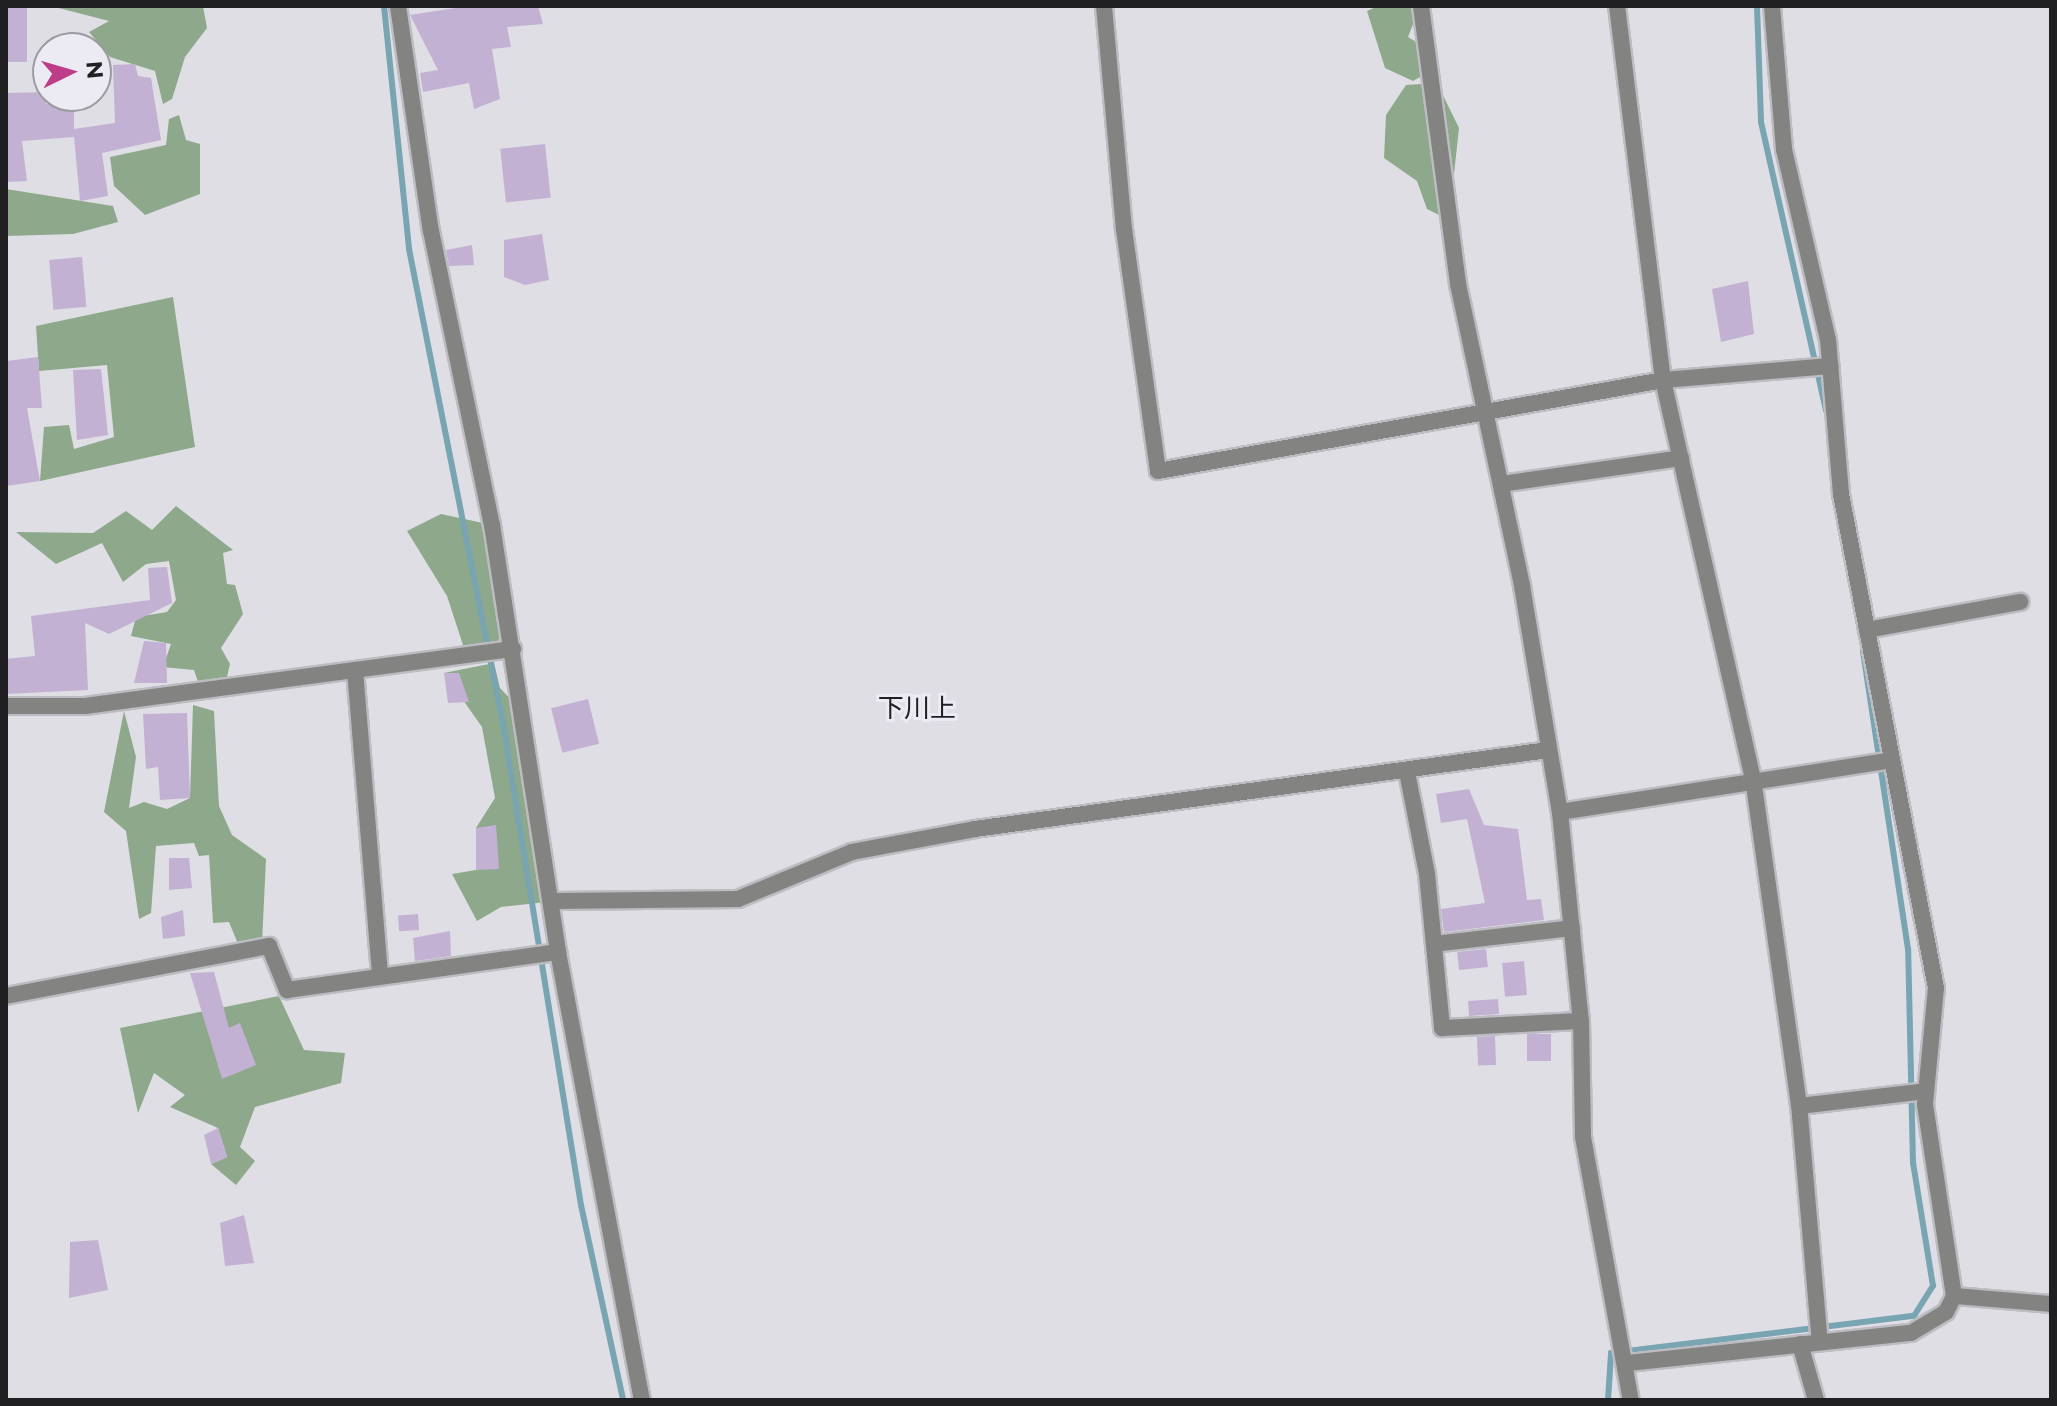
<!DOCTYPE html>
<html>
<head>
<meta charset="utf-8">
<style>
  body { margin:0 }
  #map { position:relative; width:2057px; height:1406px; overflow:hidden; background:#dfdee5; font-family:Montserrat,"Noto Sans JP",sans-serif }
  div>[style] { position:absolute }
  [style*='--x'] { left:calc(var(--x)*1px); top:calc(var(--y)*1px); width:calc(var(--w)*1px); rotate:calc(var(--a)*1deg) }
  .forest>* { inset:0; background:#8da88b }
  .stream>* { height:6px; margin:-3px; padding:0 3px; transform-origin:3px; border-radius:3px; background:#78a5b1 }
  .building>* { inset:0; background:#c3b1d3; transform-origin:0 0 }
  .roads { filter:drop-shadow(2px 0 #bdbcc2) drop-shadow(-2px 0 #bdbcc2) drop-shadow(0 2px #bdbcc2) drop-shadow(0 -2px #bdbcc2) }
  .minor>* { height:16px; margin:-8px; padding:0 8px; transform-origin:8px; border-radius:8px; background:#838481 }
  .tertiary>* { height:16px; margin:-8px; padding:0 8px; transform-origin:8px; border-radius:8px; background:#838481 }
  span { translate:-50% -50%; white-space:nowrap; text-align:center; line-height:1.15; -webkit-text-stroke:6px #ecebf3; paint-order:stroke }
  .quarter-label { font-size:26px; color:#202022 }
  .frame { position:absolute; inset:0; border:8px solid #202022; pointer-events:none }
  .north { position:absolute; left:32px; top:32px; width:80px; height:80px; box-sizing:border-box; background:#ecebf3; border:2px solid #9a9a9f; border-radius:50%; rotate:85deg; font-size:22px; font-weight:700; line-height:32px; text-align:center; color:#202022 }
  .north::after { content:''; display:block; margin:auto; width:28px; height:36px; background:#bd3d89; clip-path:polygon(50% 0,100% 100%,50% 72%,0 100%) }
</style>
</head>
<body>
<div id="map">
  <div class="forest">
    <div style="clip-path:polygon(51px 6px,203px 6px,207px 28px,185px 57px,172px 99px,163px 104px,155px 71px,110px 57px,89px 32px,109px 21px)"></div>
    <div style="clip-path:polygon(1378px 6px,1420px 6px,1408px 37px,1426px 48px,1429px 72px,1413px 81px,1385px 68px,1367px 11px)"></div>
    <div style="clip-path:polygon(1437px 83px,1459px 128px,1449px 220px,1427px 209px,1417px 181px,1384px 158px,1386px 115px,1406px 85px)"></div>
    <div style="clip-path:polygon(179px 115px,186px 140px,200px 144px,200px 194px,145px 215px,114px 186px,110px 157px,166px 145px,169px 119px)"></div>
    <div style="clip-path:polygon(6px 189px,113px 206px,118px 222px,73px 234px,6px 236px)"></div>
    <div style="clip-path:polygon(173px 297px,195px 447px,40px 481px,44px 427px,69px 425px,74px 449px,114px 437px,107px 365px,39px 371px,36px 326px)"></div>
    <div style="clip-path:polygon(176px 506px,233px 550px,223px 553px,227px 584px,235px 585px,243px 614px,221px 648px,230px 664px,222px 698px,201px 691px,194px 670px,163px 667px,171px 644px,131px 636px,136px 617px,167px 612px,176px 600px,169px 561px,146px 564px,123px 582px,102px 543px,56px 564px,16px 532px,93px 533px,126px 511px,152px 530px)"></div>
    <div style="clip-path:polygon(441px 514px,492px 525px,509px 624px,493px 648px,463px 645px,447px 596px,407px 531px)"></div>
    <div style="clip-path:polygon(494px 663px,500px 688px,518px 707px,555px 901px,501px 907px,477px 921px,452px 874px,476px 870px,476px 828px,495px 798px,482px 727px,444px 673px)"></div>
    <div style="clip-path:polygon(193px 705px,214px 711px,219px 806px,232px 835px,266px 859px,262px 943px,238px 944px,229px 922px,213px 923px,209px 855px,199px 856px,194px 843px,156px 846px,151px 913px,139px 919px,126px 831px,104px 812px,124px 711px,136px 757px,129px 808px,144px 802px,167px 809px,190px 798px)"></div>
    <div style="clip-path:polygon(279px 996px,304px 1050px,345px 1053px,341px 1083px,255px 1107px,240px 1147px,255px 1161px,236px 1185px,211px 1164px,227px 1157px,218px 1128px,170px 1107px,185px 1095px,154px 1073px,138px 1113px,120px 1028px)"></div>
  </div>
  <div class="stream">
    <div style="--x:384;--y:6;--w:244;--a:84.1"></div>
    <div style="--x:409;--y:249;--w:490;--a:78.8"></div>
    <div style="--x:504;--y:730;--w:481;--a:80.8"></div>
    <div style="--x:581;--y:1205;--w:199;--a:77.8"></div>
    <div style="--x:1757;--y:6;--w:116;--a:88"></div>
    <div style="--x:1761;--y:122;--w:296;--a:77.3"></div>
    <div style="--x:1608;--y:1400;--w:47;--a:-86.3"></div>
    <div style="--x:1611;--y:1353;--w:305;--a:-7"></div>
    <div style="--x:1914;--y:1316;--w:36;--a:-58"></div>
    <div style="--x:1933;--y:1286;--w:125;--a:-99.2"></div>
    <div style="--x:1913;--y:1163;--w:214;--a:-91.3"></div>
    <div style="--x:1908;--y:949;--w:301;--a:-98.6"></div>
  </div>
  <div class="building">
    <div style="left:7px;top:6px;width:20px;height:56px"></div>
    <div style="clip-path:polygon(468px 6px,538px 6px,543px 24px,507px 27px,511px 47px,492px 49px,500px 99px,474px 109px,469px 83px,423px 92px,420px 73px,438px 70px,410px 15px)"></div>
    <div style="clip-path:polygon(135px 64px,138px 76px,151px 78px,161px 140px,102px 153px,108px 196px,80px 201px,74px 137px,22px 141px,27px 181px,6px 182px,6px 93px,46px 92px,46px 104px,74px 103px,74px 129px,115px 123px,113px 65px)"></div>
    <div style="left:545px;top:144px;width:54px;height:45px;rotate:84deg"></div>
    <div style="clip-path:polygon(542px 234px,549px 280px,525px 285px,504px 277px,504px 240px)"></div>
    <div style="clip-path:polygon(472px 245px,474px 265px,449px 266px,446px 250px)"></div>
    <div style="left:82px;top:257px;width:50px;height:33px;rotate:85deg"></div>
    <div style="clip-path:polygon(1748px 281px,1754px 334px,1721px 342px,1712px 289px)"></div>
    <div style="clip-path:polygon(38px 357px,42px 408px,27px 408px,40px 481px,6px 486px,6px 361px)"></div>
    <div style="clip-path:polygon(101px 369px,108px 435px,77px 440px,73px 370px)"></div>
    <div style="clip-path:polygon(167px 567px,172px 603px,109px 634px,85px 623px,88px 690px,6px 694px,6px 659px,35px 656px,31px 616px,150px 600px,148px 568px)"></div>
    <div style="clip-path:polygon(144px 641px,166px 643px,167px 683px,134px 683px)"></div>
    <div style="clip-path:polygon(444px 673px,459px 673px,469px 702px,448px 703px)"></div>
    <div style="left:588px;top:699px;width:46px;height:38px;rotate:76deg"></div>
    <div style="clip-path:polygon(187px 713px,190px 798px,160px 800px,158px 767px,146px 769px,143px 714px)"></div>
    <div style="clip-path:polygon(1469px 789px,1484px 825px,1518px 829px,1527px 900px,1541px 899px,1544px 920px,1444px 932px,1441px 909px,1485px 903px,1467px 819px,1441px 823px,1436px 794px)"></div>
    <div style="clip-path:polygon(496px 825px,499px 869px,476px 870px,476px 828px)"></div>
    <div style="clip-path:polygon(169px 858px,189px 858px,192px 888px,169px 890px)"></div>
    <div style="clip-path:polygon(183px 910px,185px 936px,163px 939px,161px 917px)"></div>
    <div style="left:418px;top:914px;width:16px;height:20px;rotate:86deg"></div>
    <div style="clip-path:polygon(450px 931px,451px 956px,415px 961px,413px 938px)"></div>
    <div style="left:1486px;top:949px;width:18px;height:29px;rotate:84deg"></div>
    <div style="left:1524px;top:961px;width:34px;height:22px;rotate:85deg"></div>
    <div style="clip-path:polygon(214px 972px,229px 1028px,240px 1023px,256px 1065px,222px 1079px,190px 973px)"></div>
    <div style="left:1498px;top:999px;width:15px;height:30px;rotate:86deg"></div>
    <div style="left:1551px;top:1034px;width:27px;height:24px;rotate:90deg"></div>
    <div style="left:1495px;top:1036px;width:29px;height:18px;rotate:88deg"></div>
    <div style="clip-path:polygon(218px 1128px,227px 1157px,211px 1164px,204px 1135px)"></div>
    <div style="clip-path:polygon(244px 1215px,254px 1263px,225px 1266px,220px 1223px)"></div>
    <div style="clip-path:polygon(98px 1240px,108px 1290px,69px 1298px,70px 1242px)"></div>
  </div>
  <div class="roads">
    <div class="minor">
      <div style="--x:398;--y:6;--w:227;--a:81.7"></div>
      <div style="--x:431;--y:231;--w:300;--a:78.3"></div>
      <div style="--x:492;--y:525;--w:432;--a:81.2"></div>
      <div style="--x:558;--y:952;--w:456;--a:79.4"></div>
      <div style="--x:1104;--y:6;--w:224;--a:84.9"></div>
      <div style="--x:1124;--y:229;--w:244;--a:82"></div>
      <div style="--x:1158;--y:471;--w:513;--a:-10.21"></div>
      <div style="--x:1663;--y:380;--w:168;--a:-4.8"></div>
      <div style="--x:1421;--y:6;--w:280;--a:82.4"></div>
      <div style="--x:1458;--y:284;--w:309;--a:78"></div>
      <div style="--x:1522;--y:586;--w:229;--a:80.5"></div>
      <div style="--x:1560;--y:812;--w:210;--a:84.3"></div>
      <div style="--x:1581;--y:1021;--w:116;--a:89"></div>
      <div style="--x:1583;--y:1137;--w:267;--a:79.7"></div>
      <div style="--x:1617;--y:6;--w:377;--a:83"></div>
      <div style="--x:1663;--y:380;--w:408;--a:77.3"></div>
      <div style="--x:1753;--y:778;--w:329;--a:82"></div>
      <div style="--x:1799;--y:1104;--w:239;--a:85"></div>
      <div style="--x:1501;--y:484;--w:182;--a:-8.2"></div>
      <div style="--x:1867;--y:630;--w:156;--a:-10.4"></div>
      <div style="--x:355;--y:670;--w:307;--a:85.3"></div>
      <div style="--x:6;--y:706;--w:79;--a:0"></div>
      <div style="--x:85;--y:706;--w:432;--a:-7.6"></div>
      <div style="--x:1407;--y:772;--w:104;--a:78.9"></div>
      <div style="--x:1427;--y:874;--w:155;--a:84.4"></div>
      <div style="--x:1442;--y:1028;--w:139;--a:-2.9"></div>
      <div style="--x:1560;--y:812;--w:336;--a:-8.9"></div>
      <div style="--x:555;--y:901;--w:183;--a:-0.6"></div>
      <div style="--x:738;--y:899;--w:123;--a:-22.4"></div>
      <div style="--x:852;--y:852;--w:125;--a:-10.6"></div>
      <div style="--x:975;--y:829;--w:578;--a:-7.85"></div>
      <div style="--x:1434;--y:944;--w:139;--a:-6.6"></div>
      <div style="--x:6;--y:996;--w:268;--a:-10.8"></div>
      <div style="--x:269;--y:946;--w:48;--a:67.8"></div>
      <div style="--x:287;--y:990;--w:274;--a:-8"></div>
      <div style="--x:1799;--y:1106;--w:128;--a:-6.7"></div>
      <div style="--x:1954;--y:1296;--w:97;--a:4.7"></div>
      <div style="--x:1800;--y:1344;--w:58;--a:74.1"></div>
    </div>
    <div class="tertiary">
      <div style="--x:1628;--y:1363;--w:285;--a:-6.1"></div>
      <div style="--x:1911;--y:1333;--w:41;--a:-31"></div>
      <div style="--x:1946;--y:1312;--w:18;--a:-63"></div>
      <div style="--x:1954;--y:1296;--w:194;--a:-98.6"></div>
      <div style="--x:1925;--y:1104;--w:117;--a:-84.6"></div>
      <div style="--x:1936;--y:988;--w:503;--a:-100.89"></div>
      <div style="--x:1841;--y:494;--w:155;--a:-94.8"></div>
      <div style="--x:1828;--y:340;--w:196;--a:-103"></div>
      <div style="--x:1784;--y:149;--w:144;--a:-94.8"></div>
    </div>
  </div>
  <div class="quarter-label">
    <span style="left:917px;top:709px">下川上</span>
  </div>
  <div class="frame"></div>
  <div class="north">N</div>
</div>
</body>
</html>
